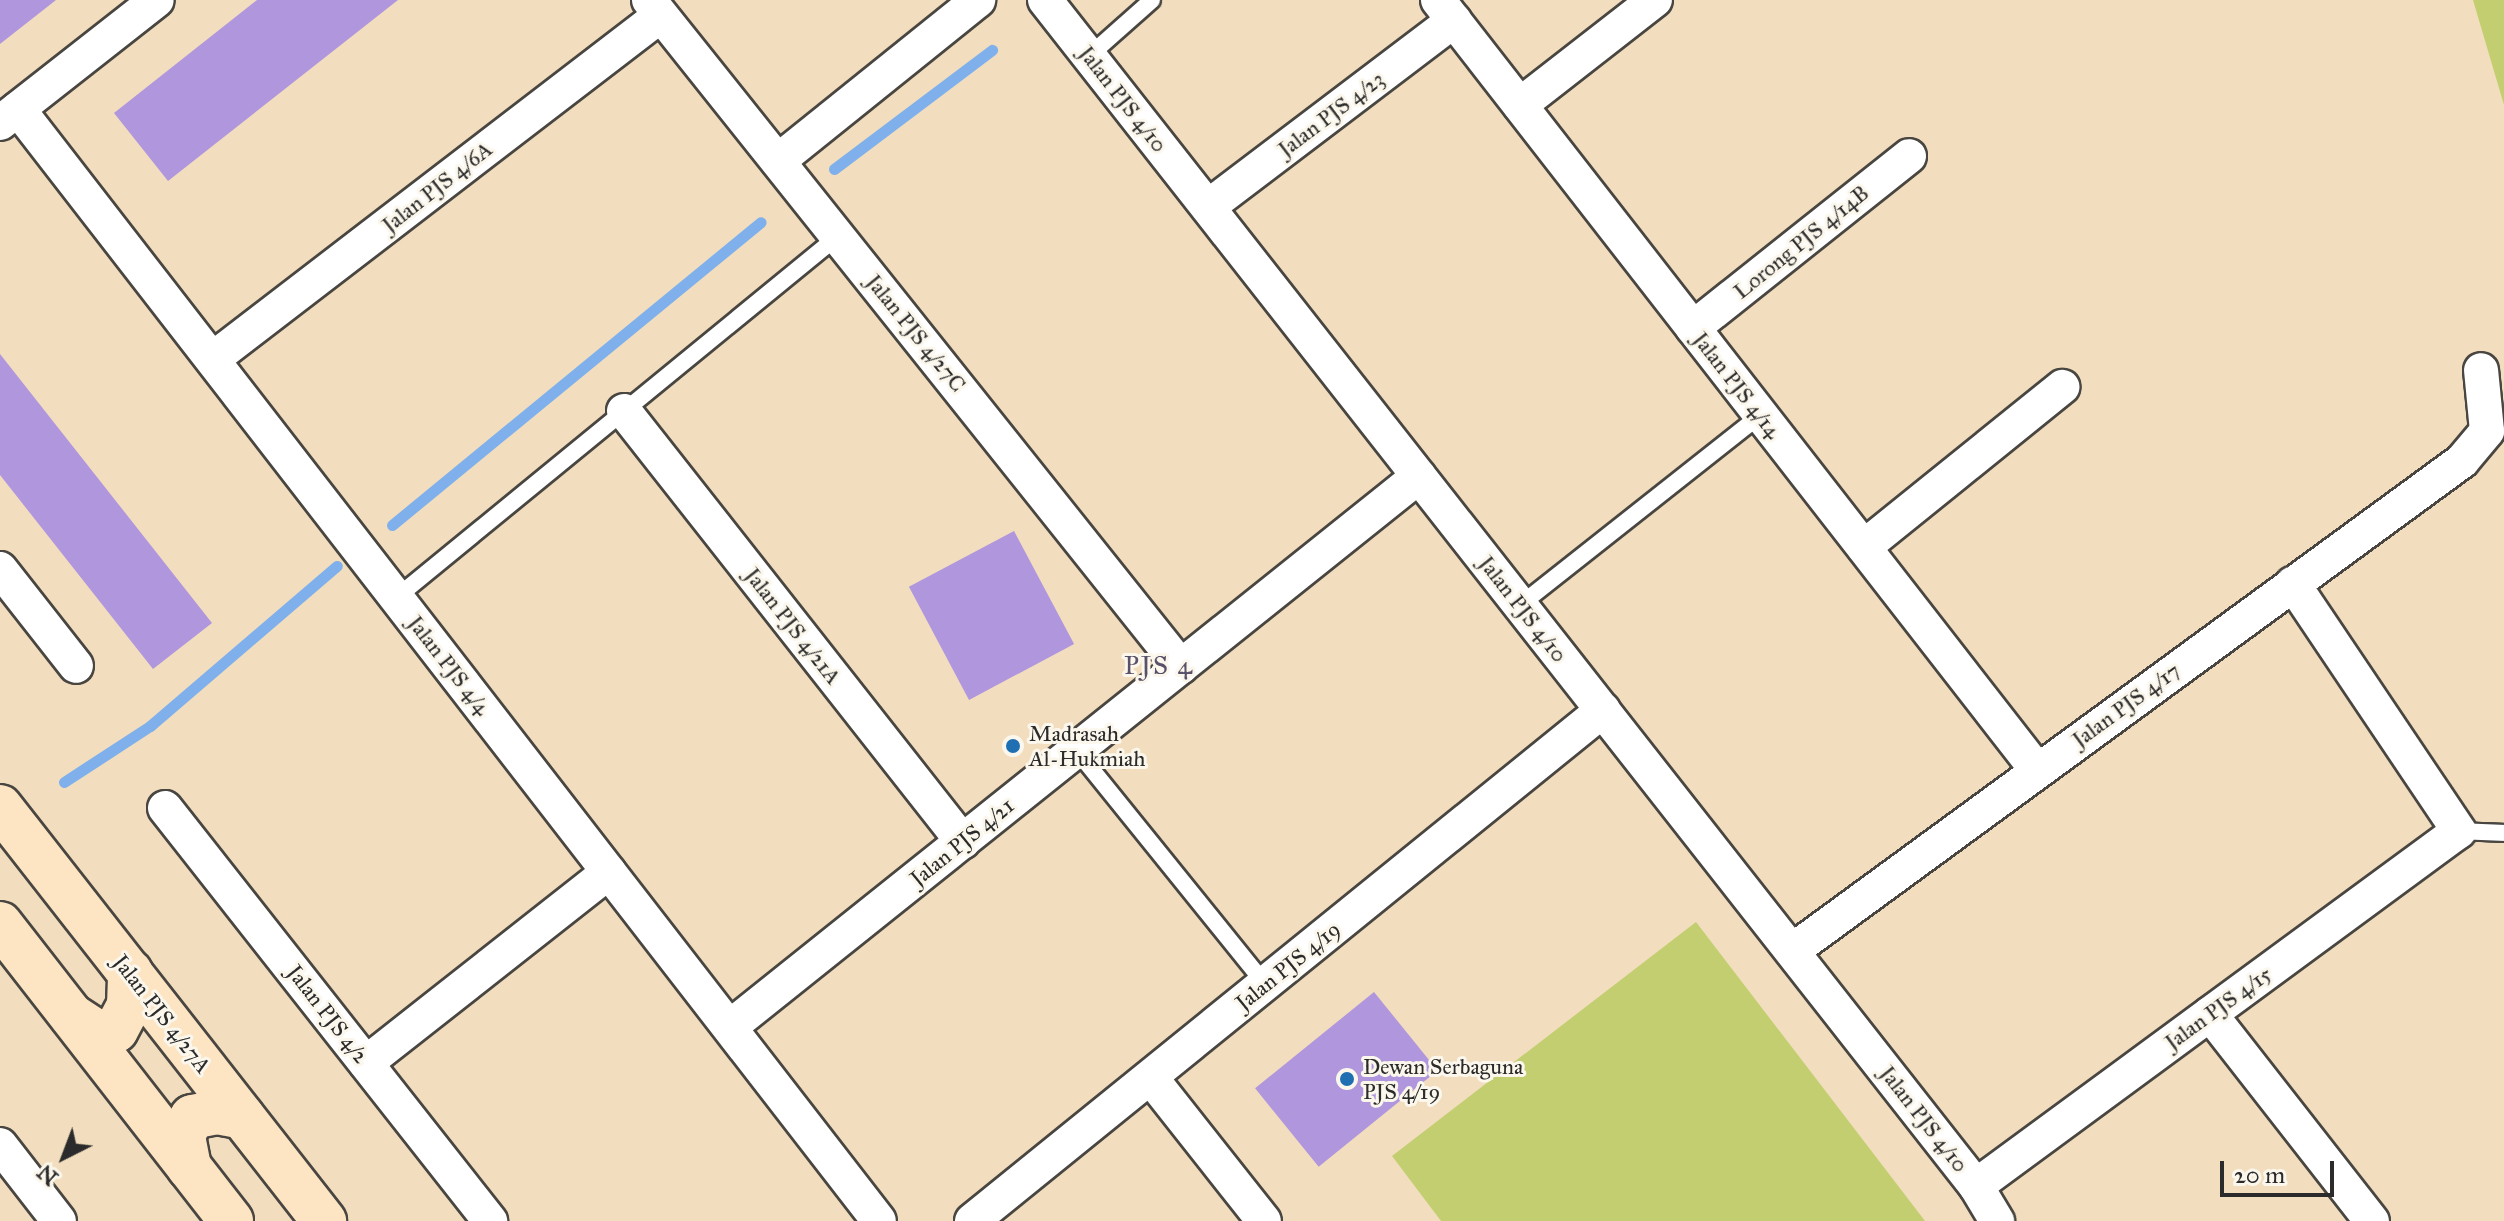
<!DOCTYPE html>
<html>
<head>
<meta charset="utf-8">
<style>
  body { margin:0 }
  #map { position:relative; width:2504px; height:1221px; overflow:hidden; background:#f2debe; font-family:"IM FELL Great Primer",serif }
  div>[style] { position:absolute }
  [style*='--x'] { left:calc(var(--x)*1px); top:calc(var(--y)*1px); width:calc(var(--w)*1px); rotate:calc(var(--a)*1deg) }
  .green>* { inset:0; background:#c2ce6f }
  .stream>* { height:11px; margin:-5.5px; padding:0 5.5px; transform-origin:5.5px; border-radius:5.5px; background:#7fb0eb }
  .building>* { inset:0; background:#af96dd; transform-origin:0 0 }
  .roads { filter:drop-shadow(2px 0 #494641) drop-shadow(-2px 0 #494641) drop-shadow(0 2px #494641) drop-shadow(0 -2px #494641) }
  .lane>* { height:16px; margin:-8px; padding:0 8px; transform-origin:8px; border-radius:8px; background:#fff }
  .street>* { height:34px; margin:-17px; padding:0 17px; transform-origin:17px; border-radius:17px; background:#fff }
  .secondary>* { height:44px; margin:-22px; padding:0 22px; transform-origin:22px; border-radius:22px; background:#fde5c4 }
  .dots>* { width:22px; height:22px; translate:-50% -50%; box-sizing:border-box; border:4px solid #fbf7ec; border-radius:50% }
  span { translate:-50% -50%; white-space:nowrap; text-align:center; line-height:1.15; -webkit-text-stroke:6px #fbf7ec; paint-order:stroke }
  .street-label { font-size:22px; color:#2b2b2b }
  .poi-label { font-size:22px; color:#2b2b2b }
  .left { translate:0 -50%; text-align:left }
  .quarter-label { font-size:26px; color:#595069; letter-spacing:2px }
  .north { position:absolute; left:24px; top:1117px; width:80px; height:80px; -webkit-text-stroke:6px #fbf7ec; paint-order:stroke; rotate:222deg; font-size:22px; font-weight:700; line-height:32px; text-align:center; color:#2b2b2b }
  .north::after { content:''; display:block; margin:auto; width:28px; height:36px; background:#2b2b2b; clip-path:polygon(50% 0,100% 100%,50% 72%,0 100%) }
  .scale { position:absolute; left:2220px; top:1161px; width:114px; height:36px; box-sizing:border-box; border:4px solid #2b2b2b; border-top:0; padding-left:10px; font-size:24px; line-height:28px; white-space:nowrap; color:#2b2b2b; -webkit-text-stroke:6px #fbf7ec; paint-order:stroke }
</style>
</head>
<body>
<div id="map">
  <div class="green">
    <div style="clip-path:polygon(2473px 0,2504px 0,2504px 105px)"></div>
    <div style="clip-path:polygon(1696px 922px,1925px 1221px,1441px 1221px,1392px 1156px)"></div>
  </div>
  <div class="stream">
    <div style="--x:834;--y:169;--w:198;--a:-37"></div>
    <div style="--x:392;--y:525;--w:477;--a:-39.4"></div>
    <div style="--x:64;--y:782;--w:103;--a:-33.1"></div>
    <div style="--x:150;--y:726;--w:246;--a:-40.6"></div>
  </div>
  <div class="building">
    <div style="clip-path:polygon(0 0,56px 0,0 44px)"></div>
    <div style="clip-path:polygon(257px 0,398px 0,168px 181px,114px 113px)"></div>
    <div style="clip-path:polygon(0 354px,212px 623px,153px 669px,0 475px)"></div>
    <div style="left:1014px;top:531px;width:128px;height:119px;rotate:62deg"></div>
    <div style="left:1374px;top:992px;width:101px;height:153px;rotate:51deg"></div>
  </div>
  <div class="roads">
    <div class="lane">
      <div style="--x:1089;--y:56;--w:84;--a:-41.6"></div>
      <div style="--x:397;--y:597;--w:570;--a:-39.3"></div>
      <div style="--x:1520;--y:605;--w:307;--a:-38.3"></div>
      <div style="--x:1077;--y:751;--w:301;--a:51.1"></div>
      <div style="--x:2459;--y:831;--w:45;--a:2.5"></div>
    </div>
    <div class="street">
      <div style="--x:649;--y:0;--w:853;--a:51.42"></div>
      <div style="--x:1045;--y:0;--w:1508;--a:51.87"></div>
      <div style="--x:1976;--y:1186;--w:41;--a:59"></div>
      <div style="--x:1438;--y:0;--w:976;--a:52.12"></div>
      <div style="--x:1520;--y:105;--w:171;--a:-37.9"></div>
      <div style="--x:18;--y:109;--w:1406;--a:52.25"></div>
      <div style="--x:0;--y:123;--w:199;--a:-38.1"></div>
      <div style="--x:778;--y:161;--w:257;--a:-38.8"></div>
      <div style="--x:1208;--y:207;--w:309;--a:-37.2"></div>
      <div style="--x:1693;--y:328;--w:276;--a:-38.5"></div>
      <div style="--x:214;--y:358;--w:563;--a:-37.5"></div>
      <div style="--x:624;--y:411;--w:548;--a:51.81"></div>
      <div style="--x:1864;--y:547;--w:255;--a:-38.9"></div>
      <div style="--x:0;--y:569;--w:123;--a:51.9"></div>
      <div style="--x:165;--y:808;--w:526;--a:51.8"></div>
      <div style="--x:1792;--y:951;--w:830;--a:-36.18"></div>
      <div style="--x:2462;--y:461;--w:39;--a:-50"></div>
      <div style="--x:2487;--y:431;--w:61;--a:-95.6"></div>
      <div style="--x:2210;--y:1014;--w:263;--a:52"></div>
      <div style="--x:730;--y:1027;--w:882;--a:-38.65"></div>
      <div style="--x:366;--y:1063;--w:309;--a:-38.2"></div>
      <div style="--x:1151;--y:1078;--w:182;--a:51.7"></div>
      <div style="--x:0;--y:1145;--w:96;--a:52.2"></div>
      <div style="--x:1976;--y:1186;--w:599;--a:-36.32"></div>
      <div style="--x:2459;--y:831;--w:298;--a:-123.9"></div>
      <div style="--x:972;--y:1221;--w:812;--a:-39"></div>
    </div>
    <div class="secondary">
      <div style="--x:0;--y:807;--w:526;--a:51.95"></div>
      <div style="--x:0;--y:924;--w:376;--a:52.1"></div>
      <div style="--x:72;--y:1016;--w:31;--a:33"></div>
      <div style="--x:98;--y:1033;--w:18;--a:-9"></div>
      <div style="--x:116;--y:1030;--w:27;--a:-62"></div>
      <div style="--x:129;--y:1006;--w:34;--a:-88"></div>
      <div style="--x:189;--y:1167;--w:33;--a:-101"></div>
      <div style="--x:183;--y:1135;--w:20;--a:-63"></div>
      <div style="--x:192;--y:1117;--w:25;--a:-11"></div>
      <div style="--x:217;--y:1112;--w:26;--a:11"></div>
    </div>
  </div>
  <div class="dots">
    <div style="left:1013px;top:746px;background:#1f6fb2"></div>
    <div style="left:1347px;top:1079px;background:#1f6fb2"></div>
  </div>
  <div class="street-label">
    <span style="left:1123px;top:99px;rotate:52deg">Jalan PJS 4/10</span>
    <span style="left:1331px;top:114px;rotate:-37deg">Jalan PJS 4/23</span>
    <span style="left:437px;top:187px;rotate:-38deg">Jalan PJS 4/6A</span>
    <span style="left:1801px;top:242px;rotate:-39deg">Lorong PJS 4/14B</span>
    <span style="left:916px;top:333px;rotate:51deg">Jalan PJS 4/27C</span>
    <span style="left:1737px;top:385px;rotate:52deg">Jalan PJS 4/14</span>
    <span style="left:1523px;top:609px;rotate:52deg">Jalan PJS 4/10</span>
    <span style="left:793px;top:626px;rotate:52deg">Jalan PJS 4/21A</span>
    <span style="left:449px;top:665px;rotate:52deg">Jalan PJS 4/4</span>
    <span style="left:2126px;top:705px;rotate:-36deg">Jalan PJS 4/17</span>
    <span style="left:962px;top:842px;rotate:-39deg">Jalan PJS 4/21</span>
    <span style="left:1288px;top:966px;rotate:-39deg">Jalan PJS 4/19</span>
    <span style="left:2218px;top:1008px;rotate:-36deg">Jalan PJS 4/15</span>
    <span style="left:162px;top:1014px;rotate:52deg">Jalan PJS 4/27A</span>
    <span style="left:328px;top:1014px;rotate:52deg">Jalan PJS 4/2</span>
    <span style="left:1924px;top:1119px;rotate:52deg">Jalan PJS 4/10</span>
  </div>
  <div class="poi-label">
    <span class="left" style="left:1029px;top:746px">Madrasah<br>Al-Hukmiah</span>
    <span class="left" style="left:1363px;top:1079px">Dewan Serbaguna<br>PJS 4/19</span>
  </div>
  <div class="quarter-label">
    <span style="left:1159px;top:666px">PJS 4</span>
  </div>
  <div class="north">N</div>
  <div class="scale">20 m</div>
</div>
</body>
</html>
